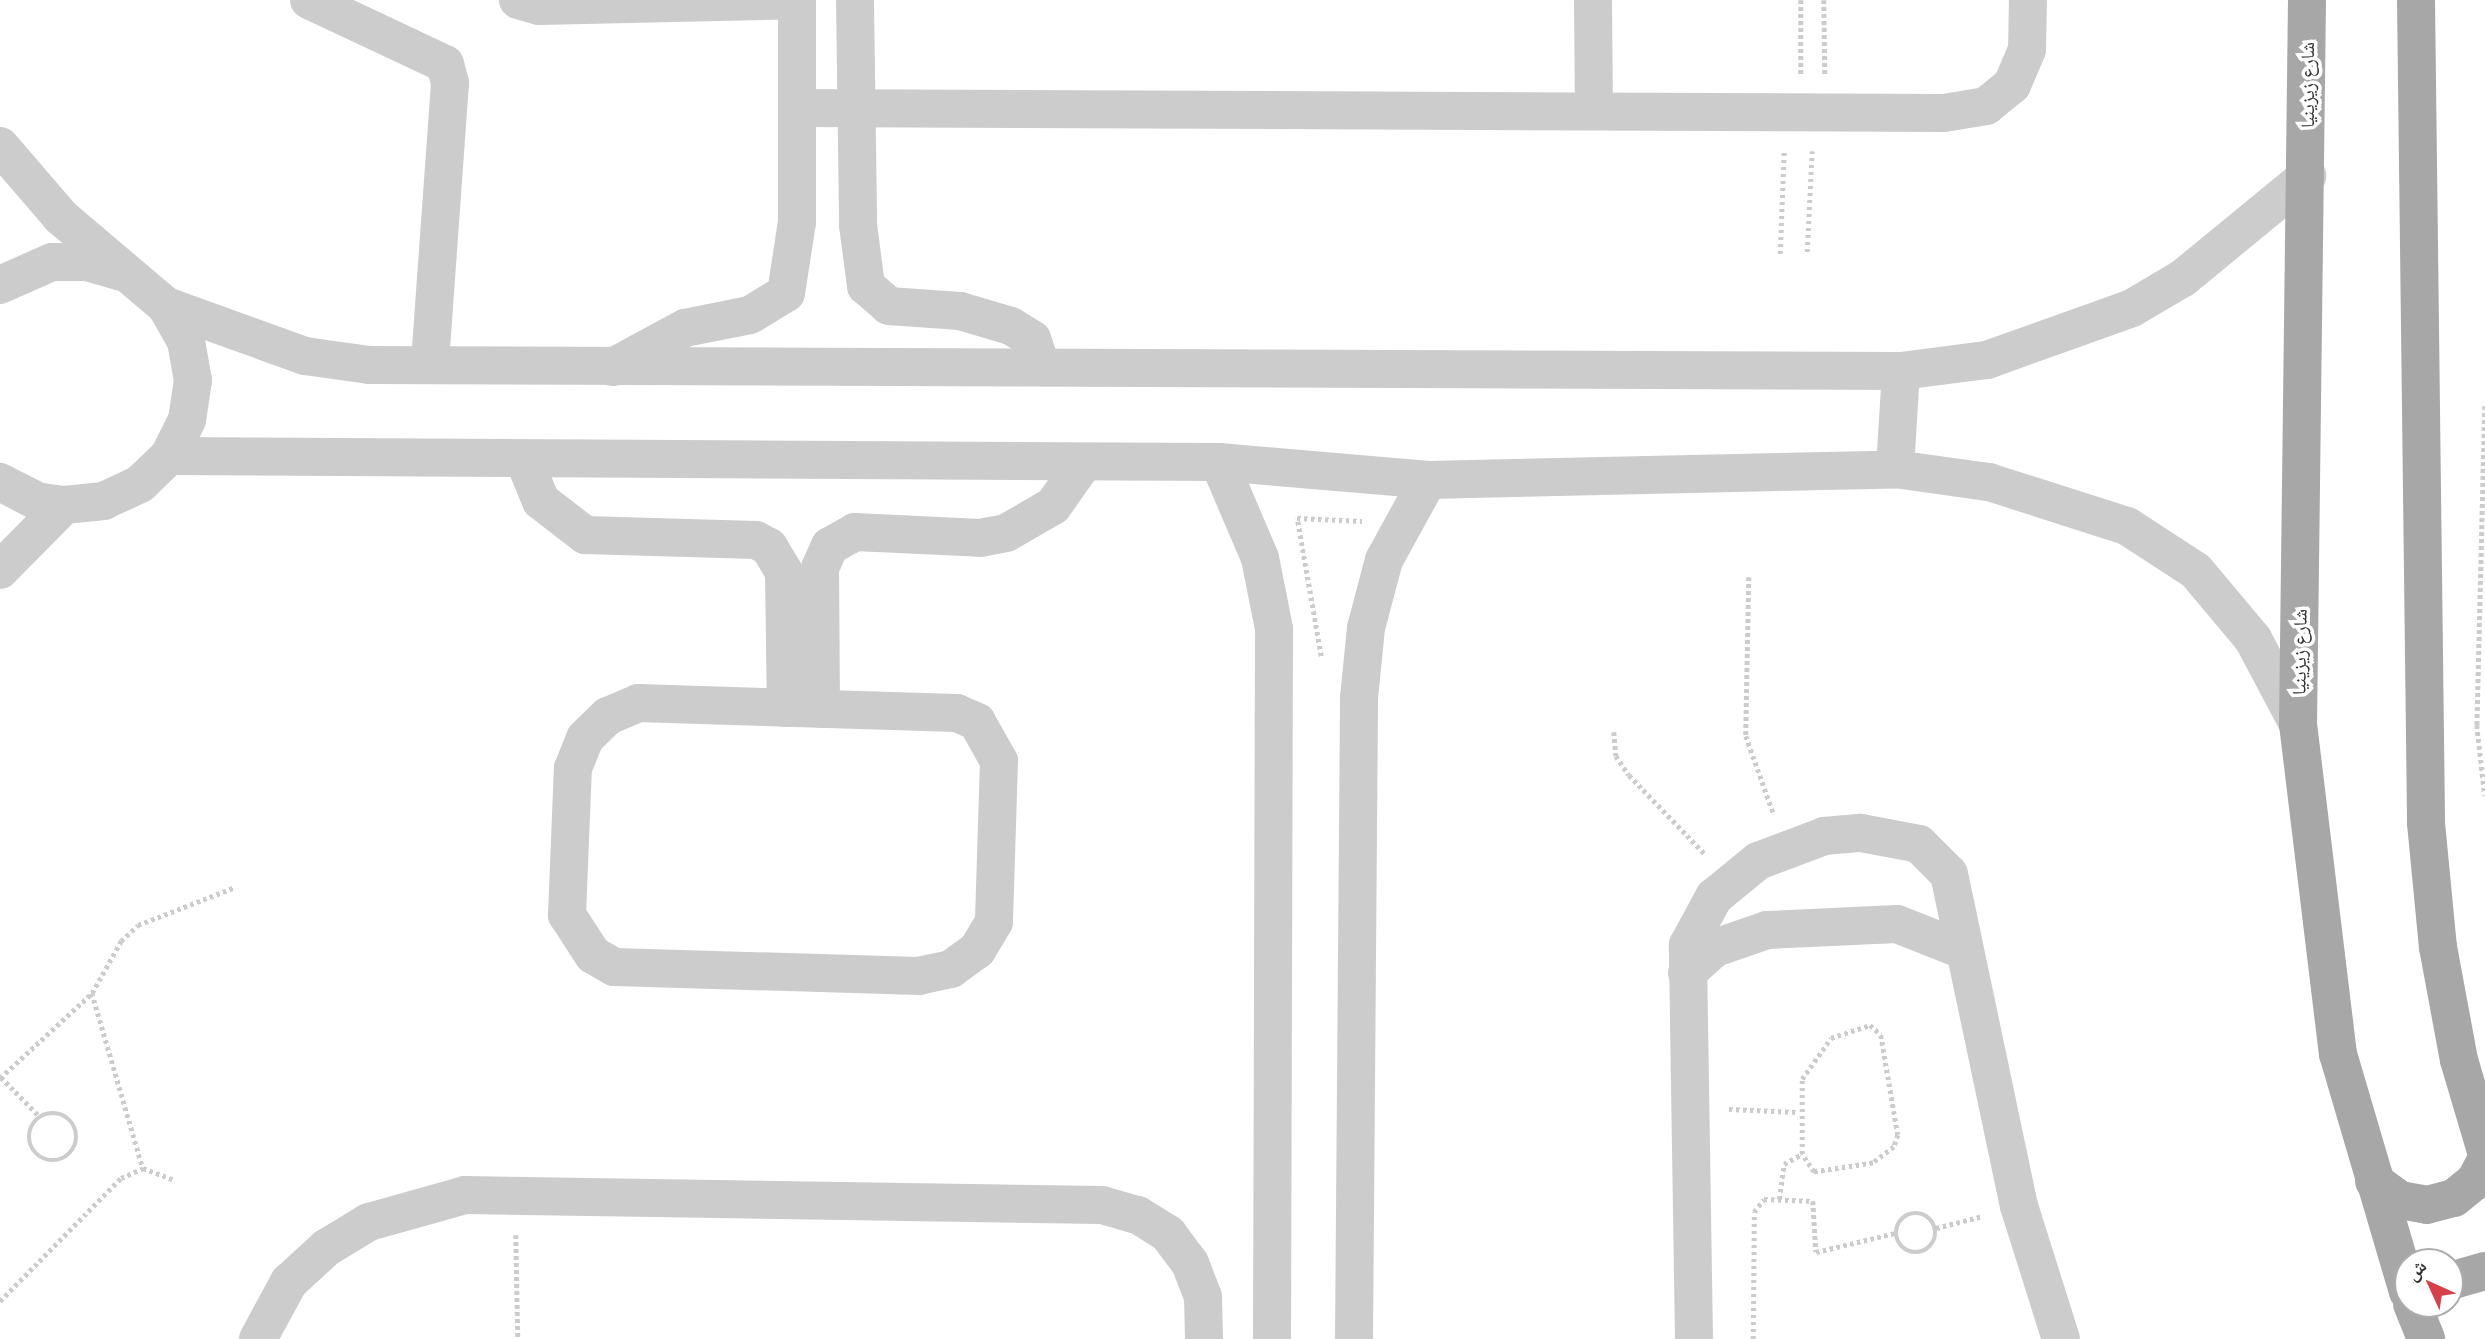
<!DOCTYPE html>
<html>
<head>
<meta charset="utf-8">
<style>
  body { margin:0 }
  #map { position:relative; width:2485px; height:1339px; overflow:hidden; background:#fff; font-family:"Golos Text","Noto Naskh Arabic",sans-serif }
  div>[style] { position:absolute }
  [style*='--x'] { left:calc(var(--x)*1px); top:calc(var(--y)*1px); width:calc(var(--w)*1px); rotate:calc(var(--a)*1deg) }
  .path>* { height:4.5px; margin-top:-2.25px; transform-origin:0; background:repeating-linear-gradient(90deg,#ccc 0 3.5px,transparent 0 7px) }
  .path>.ring { margin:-2.25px; padding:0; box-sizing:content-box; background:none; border:4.5px solid #ccc; border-radius:50% }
  .minor>* { height:38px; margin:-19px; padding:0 19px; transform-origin:19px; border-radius:19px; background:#ccc }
  .major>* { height:38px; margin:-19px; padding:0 19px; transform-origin:19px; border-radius:19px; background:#a7a7a7 }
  span { translate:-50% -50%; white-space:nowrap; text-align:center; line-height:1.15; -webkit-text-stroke:7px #fff; paint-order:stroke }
  .street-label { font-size:19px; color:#2f2f2f }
  .north { position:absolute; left:2394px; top:1248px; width:70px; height:70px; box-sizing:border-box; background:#fff; border:2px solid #acacac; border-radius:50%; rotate:315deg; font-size:19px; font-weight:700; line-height:28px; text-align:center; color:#2f2f2f }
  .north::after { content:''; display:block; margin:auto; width:24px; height:32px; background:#d74049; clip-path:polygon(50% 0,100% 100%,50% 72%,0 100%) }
</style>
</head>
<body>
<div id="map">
  <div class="path">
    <div style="--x:1801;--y:0;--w:76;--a:90"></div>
    <div style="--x:1824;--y:0;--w:76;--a:89.2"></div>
    <div style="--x:1807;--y:252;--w:101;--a:-87.2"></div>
    <div style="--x:1780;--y:254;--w:104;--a:-87.8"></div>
    <div style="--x:2485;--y:406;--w:319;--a:91.4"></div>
    <div style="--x:2477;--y:725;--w:71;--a:83.6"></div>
    <div style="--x:1749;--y:577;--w:159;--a:91.1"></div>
    <div style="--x:1746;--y:736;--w:84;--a:70.5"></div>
    <div style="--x:1321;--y:656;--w:140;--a:-99.9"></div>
    <div style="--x:1297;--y:518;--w:65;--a:2.6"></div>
    <div style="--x:1614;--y:732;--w:24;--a:85"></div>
    <div style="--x:1616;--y:756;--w:23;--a:56"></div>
    <div style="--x:1629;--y:775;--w:110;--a:46.1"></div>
    <div style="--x:92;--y:993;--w:182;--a:73.8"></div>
    <div style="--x:1870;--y:1025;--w:15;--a:42"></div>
    <div style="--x:1881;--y:1035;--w:101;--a:80.4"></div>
    <div style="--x:1898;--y:1135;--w:13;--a:108"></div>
    <div style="--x:1894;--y:1147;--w:26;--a:143"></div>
    <div style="--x:1873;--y:1163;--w:60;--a:171.3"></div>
    <div style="--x:1814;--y:1172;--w:22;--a:-124"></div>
    <div style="--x:1802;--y:1154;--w:75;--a:-90"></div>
    <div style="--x:1802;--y:1079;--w:50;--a:-54.7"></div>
    <div style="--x:1831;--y:1038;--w:41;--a:-18.4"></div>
    <div style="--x:1;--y:1077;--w:54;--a:45.7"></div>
    <div style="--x:0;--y:1078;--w:125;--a:-42.7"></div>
    <div style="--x:92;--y:993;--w:60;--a:-60.9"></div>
    <div style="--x:121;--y:941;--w:23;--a:-43"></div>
    <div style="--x:138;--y:925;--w:102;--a:-21.3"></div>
    <div style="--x:1729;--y:1109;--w:69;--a:2.5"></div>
    <div class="ring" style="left:29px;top:1113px;width:43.5px;height:43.5px"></div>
    <div style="--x:1779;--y:1199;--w:35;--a:-82"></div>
    <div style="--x:1784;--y:1164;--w:21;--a:-29"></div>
    <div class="ring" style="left:1896px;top:1213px;width:35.5px;height:35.5px"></div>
    <div style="--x:1936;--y:1228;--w:49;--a:-14.3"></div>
    <div style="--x:516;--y:1235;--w:104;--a:88.9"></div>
    <div style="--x:0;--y:1301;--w:173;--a:-45.5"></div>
    <div style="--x:121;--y:1178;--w:24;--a:-24"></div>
    <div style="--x:143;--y:1168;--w:34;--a:21"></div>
    <div style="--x:1753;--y:1339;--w:127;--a:-89.5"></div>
    <div style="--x:1754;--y:1212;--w:16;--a:-52"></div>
    <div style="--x:1764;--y:1199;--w:49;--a:2.3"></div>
    <div style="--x:1813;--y:1201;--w:51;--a:86.6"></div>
    <div style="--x:1816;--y:1252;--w:81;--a:-13.5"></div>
  </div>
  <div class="minor">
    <div style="--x:309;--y:0;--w:150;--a:25.2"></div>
    <div style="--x:445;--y:64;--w:20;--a:75"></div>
    <div style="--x:450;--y:83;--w:281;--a:94.1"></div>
    <div style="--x:518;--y:0;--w:22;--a:16"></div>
    <div style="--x:539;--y:6;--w:258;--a:-1.3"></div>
    <div style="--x:797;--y:0;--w:222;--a:90"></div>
    <div style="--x:797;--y:222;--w:72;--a:98.8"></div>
    <div style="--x:786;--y:293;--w:42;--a:148.6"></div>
    <div style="--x:750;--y:315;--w:66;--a:168.7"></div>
    <div style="--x:685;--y:328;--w:82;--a:151.6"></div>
    <div style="--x:855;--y:0;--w:225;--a:89.2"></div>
    <div style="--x:858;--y:225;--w:62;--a:82.5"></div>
    <div style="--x:866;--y:286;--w:30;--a:41"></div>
    <div style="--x:889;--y:306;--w:71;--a:4"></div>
    <div style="--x:960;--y:311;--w:53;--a:16.4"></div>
    <div style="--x:1011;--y:326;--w:25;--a:32"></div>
    <div style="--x:1032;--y:339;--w:28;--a:71"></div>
    <div style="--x:1593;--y:0;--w:110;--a:89.5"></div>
    <div style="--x:797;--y:108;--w:1147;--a:0.25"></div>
    <div style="--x:1944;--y:113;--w:43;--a:-9.5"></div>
    <div style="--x:1986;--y:106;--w:33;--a:-39"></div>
    <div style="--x:2012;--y:85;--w:38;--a:-67"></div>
    <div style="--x:2027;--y:50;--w:50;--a:-88.9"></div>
    <div style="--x:0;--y:146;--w:94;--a:49.3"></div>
    <div style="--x:61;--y:217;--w:138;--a:40.3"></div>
    <div style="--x:166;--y:306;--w:40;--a:60.3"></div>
    <div style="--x:186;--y:341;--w:40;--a:80"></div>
    <div style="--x:193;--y:380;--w:40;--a:98.5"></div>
    <div style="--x:187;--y:420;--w:40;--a:116.6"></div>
    <div style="--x:169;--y:456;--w:40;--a:136"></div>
    <div style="--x:140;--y:484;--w:40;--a:155"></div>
    <div style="--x:104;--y:501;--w:40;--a:174.3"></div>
    <div style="--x:64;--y:505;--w:27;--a:-172"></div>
    <div style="--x:37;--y:501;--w:42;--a:-152.8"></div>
    <div style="--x:0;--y:285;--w:57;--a:-23.9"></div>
    <div style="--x:52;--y:262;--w:35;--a:0"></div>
    <div style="--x:87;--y:262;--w:36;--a:16"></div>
    <div style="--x:166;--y:306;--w:148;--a:19.8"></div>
    <div style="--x:305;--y:356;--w:65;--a:8"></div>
    <div style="--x:369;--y:365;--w:1532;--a:0.22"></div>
    <div style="--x:1901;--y:371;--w:87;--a:-7.3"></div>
    <div style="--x:1987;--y:360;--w:154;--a:-19.7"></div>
    <div style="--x:2132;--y:308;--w:59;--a:-30.5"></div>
    <div style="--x:2183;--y:278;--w:161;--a:-39.4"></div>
    <div style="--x:169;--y:456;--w:1050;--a:0.33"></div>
    <div style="--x:1219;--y:462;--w:210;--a:4.9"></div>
    <div style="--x:1428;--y:480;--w:467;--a:-1.3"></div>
    <div style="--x:1895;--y:469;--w:95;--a:7.9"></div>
    <div style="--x:1989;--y:482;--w:145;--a:17.7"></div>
    <div style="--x:2127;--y:526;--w:82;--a:33.1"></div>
    <div style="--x:2196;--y:571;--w:89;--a:50"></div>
    <div style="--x:2253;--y:639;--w:96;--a:62.1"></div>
    <div style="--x:524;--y:460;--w:44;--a:67.5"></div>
    <div style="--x:541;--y:501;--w:56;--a:37.7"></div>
    <div style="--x:585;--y:535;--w:171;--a:1.7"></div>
    <div style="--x:756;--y:540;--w:15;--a:28"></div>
    <div style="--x:769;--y:547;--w:29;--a:59"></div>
    <div style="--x:784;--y:572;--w:136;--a:89.2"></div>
    <div style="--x:1219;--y:462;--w:104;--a:66.9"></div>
    <div style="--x:1260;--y:558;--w:72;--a:78.8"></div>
    <div style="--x:1274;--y:629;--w:710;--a:90.16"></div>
    <div style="--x:1895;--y:469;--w:98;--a:-86.5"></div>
    <div style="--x:0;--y:570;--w:91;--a:-45.4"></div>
    <div style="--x:638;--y:703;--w:319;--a:1.8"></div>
    <div style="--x:957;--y:713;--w:22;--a:24"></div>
    <div style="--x:977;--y:722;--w:45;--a:60.6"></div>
    <div style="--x:999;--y:761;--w:161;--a:91.8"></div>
    <div style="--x:994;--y:922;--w:33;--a:121"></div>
    <div style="--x:977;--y:950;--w:32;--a:144"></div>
    <div style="--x:951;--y:969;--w:33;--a:168"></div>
    <div style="--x:919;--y:976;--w:305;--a:-178.3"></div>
    <div style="--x:614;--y:967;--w:24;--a:-150"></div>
    <div style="--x:593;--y:955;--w:48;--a:-123"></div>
    <div style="--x:567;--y:915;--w:147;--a:-87.7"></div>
    <div style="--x:573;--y:768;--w:32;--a:-68"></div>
    <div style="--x:585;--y:738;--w:32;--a:-44"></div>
    <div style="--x:608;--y:716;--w:33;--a:-23"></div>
    <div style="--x:821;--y:709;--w:141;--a:-90.4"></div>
    <div style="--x:820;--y:568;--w:24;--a:-66"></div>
    <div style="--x:830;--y:546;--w:29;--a:-29"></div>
    <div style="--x:855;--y:532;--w:125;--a:2.7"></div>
    <div style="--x:980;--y:538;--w:26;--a:-11"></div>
    <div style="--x:1006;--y:533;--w:54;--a:-29.9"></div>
    <div style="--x:1053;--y:506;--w:54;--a:-54.8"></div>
    <div style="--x:1687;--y:973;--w:38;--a:-42"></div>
    <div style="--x:1715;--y:948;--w:55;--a:-19.1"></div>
    <div style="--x:1767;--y:930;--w:130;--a:-2.6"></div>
    <div style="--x:1897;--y:924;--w:71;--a:21.5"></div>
    <div style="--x:258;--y:1339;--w:65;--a:-61.5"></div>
    <div style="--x:289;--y:1282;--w:50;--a:-42.6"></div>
    <div style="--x:326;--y:1248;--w:50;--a:-31.2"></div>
    <div style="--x:369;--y:1222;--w:100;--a:-15.7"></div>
    <div style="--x:465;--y:1195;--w:637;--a:0.9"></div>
    <div style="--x:1102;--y:1205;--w:37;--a:16"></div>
    <div style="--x:1138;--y:1215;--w:36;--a:32"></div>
    <div style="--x:1168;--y:1234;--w:36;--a:53"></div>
    <div style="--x:1190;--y:1263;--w:36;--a:69"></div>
    <div style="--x:1203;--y:1297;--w:42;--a:88.6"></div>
    <div style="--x:1354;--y:1339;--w:641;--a:-89.55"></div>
    <div style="--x:1359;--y:698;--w:70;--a:-84.3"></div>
    <div style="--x:1366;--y:628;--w:70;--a:-75.2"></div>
    <div style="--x:1384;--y:560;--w:91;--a:-61.2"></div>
    <div style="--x:1694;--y:1339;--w:394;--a:-90.9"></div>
    <div style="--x:1688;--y:945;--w:55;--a:-61.6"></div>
    <div style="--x:1714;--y:897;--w:57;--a:-39.3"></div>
    <div style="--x:1758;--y:861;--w:71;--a:-20.7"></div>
    <div style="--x:1824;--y:836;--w:37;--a:-5"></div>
    <div style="--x:1861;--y:833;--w:59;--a:10.7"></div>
    <div style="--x:1919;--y:844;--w:42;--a:45"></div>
    <div style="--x:1949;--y:874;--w:339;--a:78.1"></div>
    <div style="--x:2019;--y:1206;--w:139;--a:72.5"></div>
  </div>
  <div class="major">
    <div style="--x:2307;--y:0;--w:724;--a:90.71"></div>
    <div style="--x:2298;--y:724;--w:332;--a:83.1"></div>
    <div style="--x:2338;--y:1054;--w:248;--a:73.6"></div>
    <div style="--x:2416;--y:0;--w:823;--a:89.3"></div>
    <div style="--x:2426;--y:823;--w:125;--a:84.5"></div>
    <div style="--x:2438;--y:947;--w:115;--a:79.5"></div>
    <div style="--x:2459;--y:1060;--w:92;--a:73.5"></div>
    <div style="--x:2374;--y:1181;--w:32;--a:36"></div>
    <div style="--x:2400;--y:1200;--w:27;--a:10"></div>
    <div style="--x:2427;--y:1205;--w:28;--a:-15"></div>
    <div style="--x:2454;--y:1198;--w:27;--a:-39"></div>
    <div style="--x:2475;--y:1181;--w:21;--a:-62"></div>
    <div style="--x:2450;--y:1281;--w:36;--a:-16"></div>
    <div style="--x:2412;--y:1304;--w:38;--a:68"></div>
  </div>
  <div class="street-label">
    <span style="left:2307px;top:85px;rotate:-90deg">شارع زيزينيا</span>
    <span style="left:2299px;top:652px;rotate:-89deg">شارع زيزينيا</span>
  </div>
  <div class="north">ش</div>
</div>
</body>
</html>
